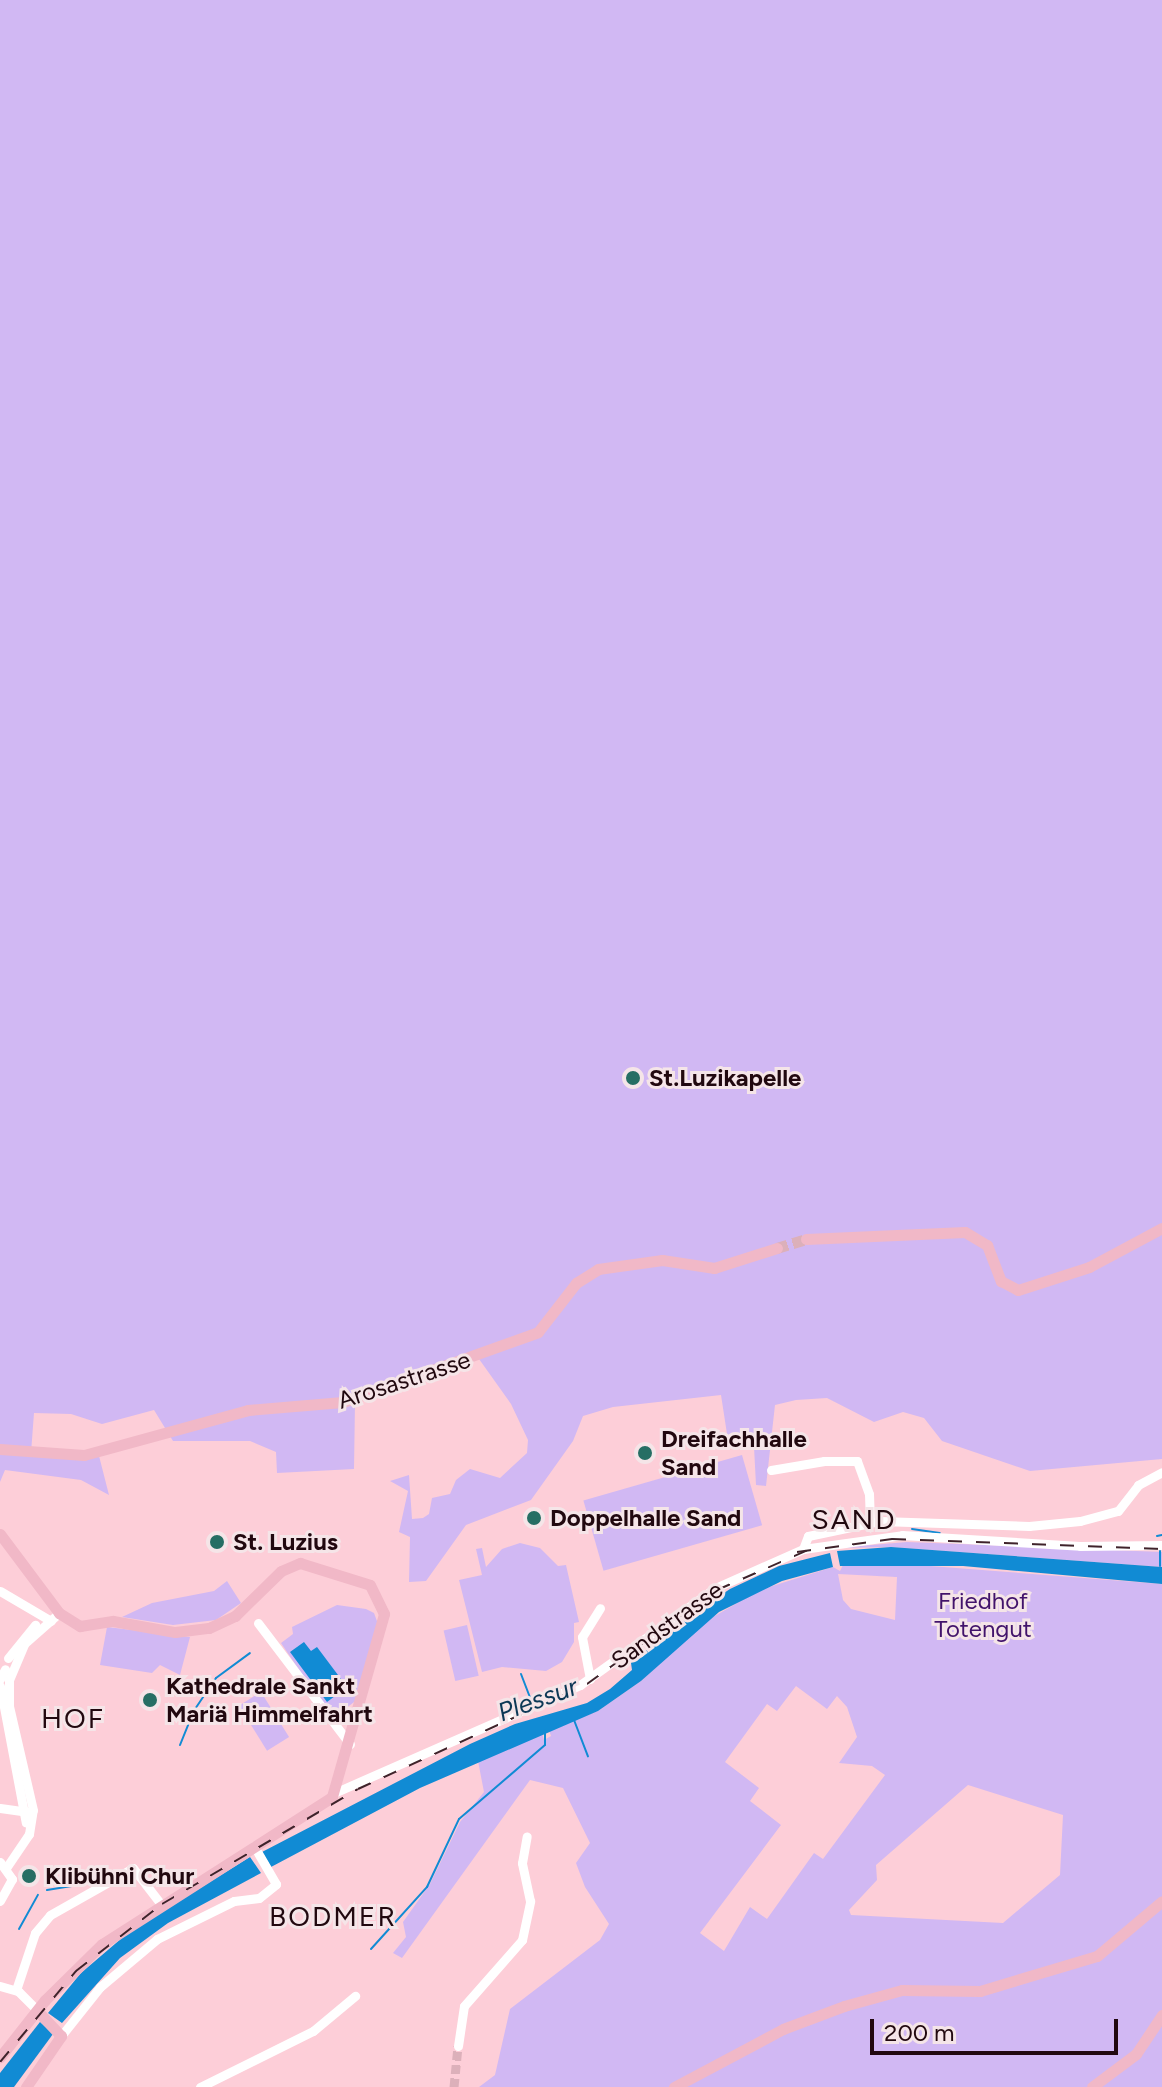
<!DOCTYPE html>
<html>
<head>
<meta charset="utf-8">
<style>
  body { margin:0 }
  #map { position:relative; width:1162px; height:2087px; overflow:hidden; background:#fdced8; font-family:Figtree,sans-serif }
  div>[style] { position:absolute }
  [style*='--x'] { left:calc(var(--x)*1px); top:calc(var(--y)*1px); width:calc(var(--w)*1px); rotate:calc(var(--a)*1deg) }
  .green>* { inset:0; background:#d1b8f3; transform-origin:0 0 }
  .water>* { inset:0; background:#118bd4 }
  .stream>* { height:2px; margin:-1px; padding:0 1px; transform-origin:1px; border-radius:1px; background:#118bd4 }
  .minor-tunnel>* { height:9px; margin-top:-4.5px; transform-origin:0; background:repeating-linear-gradient(90deg,#dcb0ba 0 9px,transparent 0 13.5px) }
  .major-tunnel>* { height:11px; margin-top:-5.5px; transform-origin:0; background:repeating-linear-gradient(90deg,#dcb0ba 0 11px,transparent 0 16.5px) }
  .minor>* { height:9px; margin:-4.5px; padding:0 4.5px; transform-origin:4.5px; border-radius:4.5px; background:#fff }
  .major>* { height:11px; margin:-5.5px; padding:0 5.5px; transform-origin:5.5px; border-radius:5.5px; background:#f1b8c7 }
  .rail>* { height:2px; margin-top:-1px; transform-origin:0; background:repeating-linear-gradient(90deg,#3f232b 0 14px,transparent 0 28px) }
  .dots>* { width:22px; height:22px; translate:-50% -50%; box-sizing:border-box; border:4px solid #f5e5e8; border-radius:50% }
  span { translate:-50% -50%; white-space:nowrap; text-align:center; line-height:1.15; -webkit-text-stroke:6px #f5e5e8; paint-order:stroke }
  .poi-label { font-size:24px; color:#21080f; font-weight:700 }
  .left { translate:0 -50%; text-align:left }
  .street-label { font-size:24px; color:#21080f }
  .park-label { font-size:24px; color:#42136b }
  .water-label { font-size:26px; color:#0c3856; font-style:italic }
  .quarter-label { font-size:28px; color:#21080f; letter-spacing:2px }
  .scale { position:absolute; left:870px; top:2019px; width:248px; height:36px; box-sizing:border-box; border:4px solid #21080f; border-top:0; padding-left:10px; font-size:24px; line-height:28px; white-space:nowrap; color:#21080f; -webkit-text-stroke:6px #f5e5e8; paint-order:stroke }
</style>
</head>
<body>
<div id="map">
  <div class="green">
    <div style="clip-path:polygon(0 0,1162px 0,1162px 1459px,1030px 1471px,942px 1441px,924px 1418px,903px 1412px,874px 1422px,827px 1398px,796px 1400px,775px 1405px,766px 1486px,756px 1485px,754px 1447px,727px 1434px,721px 1395px,613px 1407px,583px 1416px,573px 1441px,531px 1500px,466px 1525px,426px 1581px,409px 1582px,410px 1537px,399px 1532px,408px 1491px,390px 1481px,409px 1475px,412px 1519px,423px 1518px,429px 1514px,432px 1498px,450px 1494px,456px 1480px,470px 1469px,500px 1478px,527px 1453px,528px 1440px,511px 1404px,479px 1359px,355px 1403px,354px 1469px,277px 1473px,276px 1452px,250px 1441px,173px 1441px,154px 1410px,102px 1424px,71px 1414px,34px 1413px,31px 1453px,98px 1452px,109px 1495px,81px 1480px,5px 1470px,0 1482px)"></div>
    <div style="left:742px;top:1455px;width:73px;height:165px;rotate:74deg"></div>
    <div style="clip-path:polygon(907px 1542px,1162px 1552px,1162px 1567px,891px 1547px,836px 1548px)"></div>
    <div style="clip-path:polygon(520px 1543px,540px 1548px,558px 1566px,566px 1565px,579px 1622px,574px 1623px,574px 1642px,562px 1662px,546px 1671px,502px 1667px,482px 1672px,459px 1580px,482px 1575px,476px 1549px,482px 1548px,486px 1567px,502px 1549px)"></div>
    <div style="clip-path:polygon(evenodd,891px 1563px,1162px 1584px,1162px 2087px,479px 2087px,495px 2075px,510px 2009px,600px 1940px,609px 1924px,585px 1887px,576px 1863px,590px 1843px,563px 1788px,530px 1780px,402px 1958px,393px 1953px,406px 1937px,403px 1922px,430px 1884px,460px 1822px,484px 1792px,478px 1761px,542px 1733px,544px 1740px,551px 1736px,549px 1730px,598px 1711px,641px 1681px,706px 1621px,760px 1590px,833px 1567px,840px 1571px,843px 1565px,891px 1563px,838px 1574px,897px 1577px,895px 1620px,851px 1609px,843px 1600px,838px 1574px,891px 1563px,796px 1686px,827px 1709px,837px 1696px,847px 1707px,857px 1737px,839px 1763px,872px 1766px,885px 1775px,823px 1859px,814px 1853px,767px 1919px,750px 1907px,724px 1951px,700px 1933px,781px 1825px,750px 1801px,759px 1788px,725px 1762px,767px 1704px,777px 1711px,796px 1686px,891px 1563px,968px 1785px,1063px 1815px,1060px 1875px,1003px 1923px,851px 1915px,849px 1910px,877px 1880px,876px 1865px,968px 1785px)"></div>
    <div style="clip-path:polygon(227px 1581px,241px 1603px,216px 1620px,173px 1625px,122px 1617px,152px 1603px,214px 1591px)"></div>
    <div style="clip-path:polygon(337px 1605px,366px 1609px,374px 1613px,378px 1624px,358px 1699px,332px 1719px,281px 1643px,293px 1634px,292px 1627px)"></div>
    <div style="left:467px;top:1625px;width:52px;height:24px;rotate:77deg"></div>
    <div style="clip-path:polygon(107px 1627px,190px 1637px,180px 1675px,160px 1665px,152px 1673px,100px 1665px)"></div>
    <div style="left:261px;top:1692px;width:53px;height:26px;rotate:58deg"></div>
  </div>
  <div class="water">
    <div style="clip-path:polygon(891px 1547px,1162px 1567px,1162px 1584px,963px 1566px,840px 1566px,837px 1551px)"></div>
    <div style="clip-path:polygon(830px 1553px,833px 1567px,782px 1581px,719px 1612px,641px 1681px,598px 1711px,420px 1788px,271px 1867px,262px 1852px,470px 1744px,515px 1724px,587px 1703px,610px 1689px,632px 1670px,631px 1663px,685px 1619px,730px 1589px,779px 1566px)"></div>
    <div style="clip-path:polygon(304px 1642px,311px 1651px,317px 1647px,347px 1687px,327px 1702px,290px 1652px)"></div>
    <div style="clip-path:polygon(250px 1857px,261px 1873px,168px 1923px,120px 1958px,62px 2023px,48px 2013px,81px 1973px,129px 1932px)"></div>
    <div style="clip-path:polygon(40px 2022px,53px 2034px,14px 2087px,0 2087px,0 2073px)"></div>
  </div>
  <div class="stream">
    <div style="--x:912;--y:1529;--w:28;--a:8"></div>
    <div style="--x:1157;--y:1536;--w:5;--a:-11"></div>
    <div style="--x:1160;--y:1551;--w:15;--a:90"></div>
    <div style="--x:521;--y:1674;--w:30;--a:69"></div>
    <div style="--x:574;--y:1720;--w:39;--a:69"></div>
    <div style="--x:180;--y:1745;--w:35;--a:-68"></div>
    <div style="--x:193;--y:1712;--w:41;--a:-55.9"></div>
    <div style="--x:216;--y:1678;--w:42;--a:-36.3"></div>
    <div style="--x:47;--y:1890;--w:25;--a:-9"></div>
    <div style="--x:19;--y:1929;--w:39;--a:-61"></div>
    <div style="--x:371;--y:1949;--w:84;--a:-47.9"></div>
    <div style="--x:427;--y:1887;--w:75;--a:-64.8"></div>
    <div style="--x:459;--y:1819;--w:113;--a:-40.7"></div>
    <div style="--x:545;--y:1745;--w:15;--a:-90"></div>
  </div>
  <div class="minor-tunnel">
    <div style="--x:454;--y:2087;--w:41;--a:-84.4"></div>
  </div>
  <div class="major-tunnel">
    <div style="--x:777;--y:1248;--w:30;--a:-17"></div>
  </div>
  <div class="minor">
    <div style="--x:771;--y:1470;--w:54;--a:-9.6"></div>
    <div style="--x:824;--y:1461;--w:33;--a:0"></div>
    <div style="--x:857;--y:1461;--w:35;--a:70"></div>
    <div style="--x:869;--y:1494;--w:29;--a:88"></div>
    <div style="--x:803;--y:1549;--w:14;--a:-69"></div>
    <div style="--x:808;--y:1536;--w:74;--a:-11.8"></div>
    <div style="--x:880;--y:1521;--w:149;--a:1.9"></div>
    <div style="--x:1029;--y:1526;--w:51;--a:-5.6"></div>
    <div style="--x:1080;--y:1521;--w:39;--a:-15"></div>
    <div style="--x:1118;--y:1511;--w:33;--a:-52"></div>
    <div style="--x:1138;--y:1485;--w:27;--a:-28"></div>
    <div style="--x:0;--y:1591;--w:59;--a:30.5"></div>
    <div style="--x:258;--y:1623;--w:152;--a:52.8"></div>
    <div style="--x:8;--y:1658;--w:43;--a:-50.7"></div>
    <div style="--x:0;--y:1679;--w:11;--a:-63"></div>
    <div style="--x:590;--y:1679;--w:43;--a:-100.8"></div>
    <div style="--x:582;--y:1637;--w:34;--a:-58"></div>
    <div style="--x:0;--y:1686;--w:139;--a:79.3"></div>
    <div style="--x:334;--y:1793;--w:269;--a:-23.7"></div>
    <div style="--x:580;--y:1685;--w:166;--a:-35.7"></div>
    <div style="--x:715;--y:1588;--w:96;--a:-23.9"></div>
    <div style="--x:803;--y:1549;--w:100;--a:-8"></div>
    <div style="--x:902;--y:1535;--w:178;--a:3.5"></div>
    <div style="--x:1080;--y:1546;--w:82;--a:-0.7"></div>
    <div style="--x:0;--y:1808;--w:27;--a:8"></div>
    <div style="--x:0;--y:1862;--w:21;--a:55"></div>
    <div style="--x:12;--y:1879;--w:25;--a:119"></div>
    <div style="--x:6;--y:1868;--w:41;--a:-55.9"></div>
    <div style="--x:29;--y:1834;--w:24;--a:-81"></div>
    <div style="--x:33;--y:1810;--w:107;--a:-103"></div>
    <div style="--x:9;--y:1706;--w:26;--a:-90"></div>
    <div style="--x:9;--y:1680;--w:39;--a:-67"></div>
    <div style="--x:24;--y:1644;--w:47;--a:-41.5"></div>
    <div style="--x:0;--y:1986;--w:19;--a:16"></div>
    <div style="--x:18;--y:1991;--w:27;--a:45"></div>
    <div style="--x:16;--y:1990;--w:60;--a:-71.6"></div>
    <div style="--x:35;--y:1933;--w:23;--a:-50"></div>
    <div style="--x:50;--y:1915;--w:95;--a:-29.5"></div>
    <div style="--x:133;--y:1868;--w:44;--a:52.4"></div>
    <div style="--x:61;--y:2036;--w:63;--a:-51.5"></div>
    <div style="--x:100;--y:1987;--w:75;--a:-40.1"></div>
    <div style="--x:157;--y:1939;--w:86;--a:-26.3"></div>
    <div style="--x:234;--y:1901;--w:25;--a:-7"></div>
    <div style="--x:259;--y:1898;--w:22;--a:-39"></div>
    <div style="--x:276;--y:1884;--w:44;--a:-120.1"></div>
    <div style="--x:458;--y:2046;--w:40;--a:-81.5"></div>
    <div style="--x:464;--y:2006;--w:88;--a:-48.7"></div>
    <div style="--x:522;--y:1940;--w:40;--a:-78"></div>
    <div style="--x:530;--y:1901;--w:39;--a:-102"></div>
    <div style="--x:522;--y:1863;--w:27;--a:-80"></div>
    <div style="--x:200;--y:2087;--w:126;--a:-26.4"></div>
    <div style="--x:313;--y:2031;--w:55;--a:-39.8"></div>
  </div>
  <div class="major">
    <div style="--x:806;--y:1239;--w:159;--a:-2.5"></div>
    <div style="--x:965;--y:1232;--w:26;--a:31"></div>
    <div style="--x:987;--y:1245;--w:39;--a:69"></div>
    <div style="--x:1001;--y:1281;--w:19;--a:28"></div>
    <div style="--x:1018;--y:1290;--w:75;--a:-17.9"></div>
    <div style="--x:1089;--y:1267;--w:83;--a:-28.1"></div>
    <div style="--x:0;--y:1449;--w:84;--a:4.1"></div>
    <div style="--x:84;--y:1455;--w:170;--a:-15.3"></div>
    <div style="--x:248;--y:1410;--w:95;--a:-4.8"></div>
    <div style="--x:343;--y:1402;--w:207;--a:-19.7"></div>
    <div style="--x:538;--y:1332;--w:62;--a:-52.2"></div>
    <div style="--x:576;--y:1283;--w:26;--a:-32"></div>
    <div style="--x:598;--y:1269;--w:65;--a:-8"></div>
    <div style="--x:662;--y:1260;--w:53;--a:8.7"></div>
    <div style="--x:714;--y:1268;--w:66;--a:-17.6"></div>
    <div style="--x:0;--y:1534;--w:99;--a:53.2"></div>
    <div style="--x:59;--y:1613;--w:25;--a:32"></div>
    <div style="--x:80;--y:1626;--w:33;--a:-9"></div>
    <div style="--x:113;--y:1621;--w:63;--a:10.1"></div>
    <div style="--x:175;--y:1632;--w:34;--a:-7"></div>
    <div style="--x:209;--y:1628;--w:29;--a:-25"></div>
    <div style="--x:235;--y:1616;--w:64;--a:-44.4"></div>
    <div style="--x:281;--y:1571;--w:21;--a:-23"></div>
    <div style="--x:300;--y:1563;--w:73;--a:17.4"></div>
    <div style="--x:370;--y:1585;--w:32;--a:64"></div>
    <div style="--x:384;--y:1614;--w:190;--a:105.9"></div>
    <div style="--x:332;--y:1797;--w:273;--a:147.4"></div>
    <div style="--x:102;--y:1944;--w:80;--a:135.5"></div>
    <div style="--x:45;--y:2000;--w:73;--a:128.3"></div>
    <div style="--x:26;--y:2087;--w:62;--a:-55.5"></div>
    <div style="--x:61;--y:2036;--w:35;--a:-133"></div>
    <div style="--x:674;--y:2087;--w:123;--a:-28"></div>
    <div style="--x:783;--y:2029;--w:65;--a:-20.7"></div>
    <div style="--x:844;--y:2006;--w:60;--a:-15.4"></div>
    <div style="--x:902;--y:1990;--w:78;--a:0.7"></div>
    <div style="--x:980;--y:1991;--w:122;--a:-16.7"></div>
    <div style="--x:1097;--y:1956;--w:85;--a:-40.2"></div>
    <div style="--x:1092;--y:2087;--w:55;--a:-36.9"></div>
    <div style="--x:1136;--y:2054;--w:47;--a:-56.3"></div>
  </div>
  <div class="rail">
    <div style="--x:797;--y:1552;--w:96;--a:-7.8"></div>
    <div style="--x:892;--y:1539;--w:270;--a:2.1"></div>
    <div style="--x:0;--y:2062;--w:119;--a:-50.1"></div>
    <div style="--x:76;--y:1971;--w:109;--a:-37.9"></div>
    <div style="--x:162;--y:1904;--w:227;--a:-30.4"></div>
    <div style="--x:358;--y:1789;--w:252;--a:-24.6"></div>
    <div style="--x:587;--y:1684;--w:160;--a:-35.9"></div>
    <div style="--x:717;--y:1590;--w:99;--a:-23.7"></div>
  </div>
  <div class="dots">
    <div style="left:633px;top:1078px;background:#266e64"></div>
    <div style="left:645px;top:1453px;background:#266e64"></div>
    <div style="left:534px;top:1518px;background:#266e64"></div>
    <div style="left:217px;top:1542px;background:#266e64"></div>
    <div style="left:150px;top:1700px;background:#266e64"></div>
    <div style="left:29px;top:1876px;background:#266e64"></div>
  </div>
  <div class="poi-label">
    <span class="left" style="left:649px;top:1078px">St.Luzikapelle</span>
    <span class="left" style="left:661px;top:1453px">Dreifachhalle<br>Sand</span>
    <span class="left" style="left:550px;top:1518px">Doppelhalle Sand</span>
    <span class="left" style="left:233px;top:1542px">St. Luzius</span>
    <span class="left" style="left:166px;top:1700px">Kathedrale Sankt<br>Mariä Himmelfahrt</span>
    <span class="left" style="left:45px;top:1876px">Klibühni Chur</span>
  </div>
  <div class="street-label">
    <span style="left:404px;top:1380px;rotate:-18deg">Arosastrasse</span>
    <span style="left:667px;top:1625px;rotate:-36deg">Sandstrasse</span>
  </div>
  <div class="park-label">
    <span style="left:983px;top:1615px">Friedhof<br>Totengut</span>
  </div>
  <div class="water-label">
    <span style="left:538px;top:1700px;rotate:-20deg">Plessur</span>
  </div>
  <div class="quarter-label">
    <span style="left:854px;top:1519px">SAND</span>
    <span style="left:73px;top:1718px">HOF</span>
    <span style="left:333px;top:1916px">BODMER</span>
  </div>
  <div class="scale">200 m</div>
</div>
</body>
</html>
